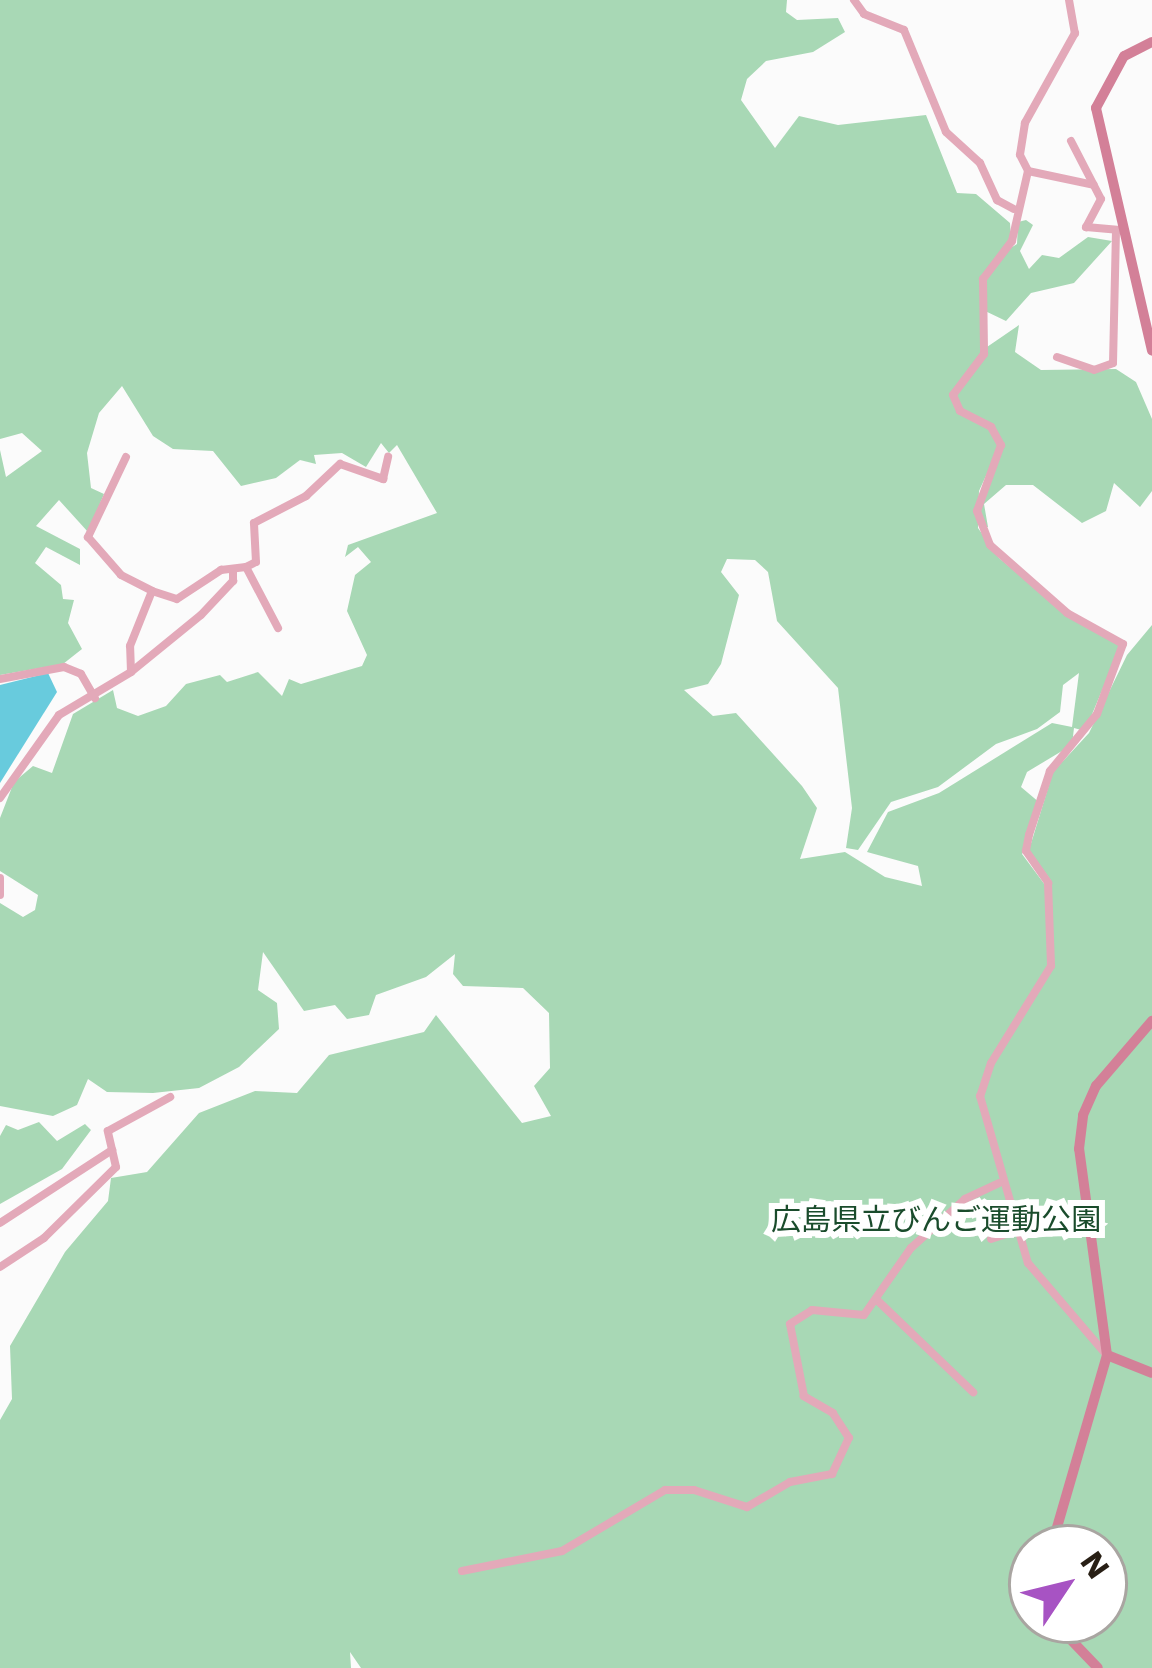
<!DOCTYPE html>
<html>
<head>
<meta charset="utf-8">
<style>
  body { margin:0 }
  #map { position:relative; width:1152px; height:1668px; overflow:hidden; background:#fbfbfb; font-family:"Work Sans","Noto Sans JP",sans-serif }
  div>[style] { position:absolute }
  [style*='--x'] { left:calc(var(--x)*1px); top:calc(var(--y)*1px); width:calc(var(--w)*1px); rotate:calc(var(--a)*1deg) }
  .green>* { inset:0; background:#a8d8b5 }
  .water>* { inset:0; background:#68cbdd }
  .street>* { height:8px; margin:-4px; padding:0 4px; transform-origin:4px; border-radius:4px; background:#e3a9b9 }
  .secondary>* { height:10px; margin:-5px; padding:0 5px; transform-origin:5px; border-radius:5px; background:#d38098 }
  span { translate:-50% -50%; white-space:nowrap; text-align:center; line-height:1.15; -webkit-text-stroke:12px #fff; paint-order:stroke }
  .park-label { font-size:30px; color:#1a4c2c }
  .north { position:absolute; left:1008px; top:1524px; width:120px; height:120px; box-sizing:border-box; background:#fff; border:3px solid #a9a5a1; border-radius:50%; rotate:55deg; font-size:33px; font-weight:700; line-height:48px; text-align:center; color:#281f15 }
  .north::after { content:''; display:block; margin:auto; width:42px; height:54px; background:#a753c3; clip-path:polygon(50% 0,100% 100%,50% 72%,0 100%) }
</style>
</head>
<body>
<div id="map">
  <div class="green">
    <div style="clip-path:polygon(evenodd,0 0,787px 0,786px 12px,797px 20px,838px 18px,845px 32px,813px 52px,766px 61px,747px 79px,741px 100px,775px 148px,799px 116px,838px 125px,926px 115px,957px 193px,976px 194px,1010px 223px,1011px 240px,982px 278px,982px 354px,951px 394px,959px 412px,990px 428px,1000px 445px,979px 491px,978px 528px,999px 558px,1066px 614px,1121px 645px,1085px 731px,1074px 728px,1072px 745px,1027px 772px,1021px 787px,1040px 803px,1022px 854px,1045px 885px,1052px 882px,1029px 850px,1053px 772px,1089px 733px,1127px 655px,1152px 625px,1152px 1668px,361px 1668px,350px 1652px,351px 1668px,0 1668px,0 1420px,12px 1399px,10px 1346px,65px 1252px,108px 1201px,111px 1178px,147px 1172px,199px 1113px,255px 1091px,297px 1093px,329px 1055px,424px 1032px,436px 1015px,522px 1123px,551px 1116px,534px 1086px,550px 1068px,549px 1013px,523px 988px,463px 986px,453px 974px,455px 954px,426px 977px,376px 995px,369px 1015px,347px 1019px,335px 1005px,304px 1011px,263px 952px,258px 990px,277px 1003px,279px 1029px,239px 1067px,199px 1088px,153px 1093px,107px 1092px,88px 1079px,77px 1105px,53px 1116px,0 1106px,0 903px,23px 917px,35px 910px,38px 895px,0 871px,0 818px,14px 782px,33px 766px,52px 773px,73px 714px,113px 690px,117px 708px,138px 716px,166px 706px,186px 684px,220px 675px,227px 682px,258px 672px,282px 696px,289px 679px,301px 684px,362px 666px,367px 655px,347px 611px,355px 575px,371px 562px,358px 547px,345px 557px,348px 545px,437px 513px,397px 445px,389px 453px,381px 443px,366px 467px,342px 453px,314px 455px,316px 464px,300px 460px,276px 478px,241px 486px,213px 451px,173px 449px,153px 436px,122px 386px,99px 413px,87px 453px,91px 488px,104px 494px,88px 532px,59px 500px,36px 526px,80px 549px,80px 565px,46px 547px,35px 563px,61px 585px,63px 599px,74px 600px,68px 623px,82px 649px,63px 664px,0 675px,0 450px,6px 477px,42px 451px,22px 433px,0 439px,0 0,727px 559px,755px 560px,768px 572px,777px 621px,838px 688px,852px 808px,846px 848px,858px 850px,891px 802px,938px 787px,996px 744px,1037px 729px,1060px 712px,1063px 685px,1079px 673px,1072px 727px,1052px 723px,939px 793px,888px 812px,867px 852px,918px 866px,922px 886px,885px 877px,845px 852px,800px 859px,817px 808px,802px 786px,736px 713px,713px 716px,684px 690px,708px 684px,721px 664px,739px 595px,721px 572px,727px 559px,0 0,1032px 1548px,1104px 1548px,1104px 1620px,1032px 1620px,1032px 1548px)"></div>
    <div style="clip-path:polygon(1026px 220px,1033px 225px,1020px 251px,1029px 269px,1042px 255px,1059px 258px,1088px 237px,1112px 241px,1074px 283px,1031px 293px,1006px 321px,981px 309px,984px 279px,993px 259px,1017px 244px,1018px 222px)"></div>
    <div style="clip-path:polygon(1019px 325px,1015px 352px,1041px 370px,1116px 369px,1136px 382px,1152px 419px,1152px 491px,1140px 507px,1114px 483px,1106px 511px,1082px 523px,1033px 485px,1006px 485px,984px 504px,988px 527px,980px 527px,978px 511px,1002px 445px,960px 410px,955px 387px,987px 347px)"></div>
    <div style="clip-path:polygon(39px 1122px,57px 1141px,85px 1124px,91px 1130px,62px 1169px,0 1204px,0 1136px,6px 1125px,18px 1130px)"></div>
  </div>
  <div class="water">
    <div style="clip-path:polygon(48px 673px,57px 692px,0 783px,0 685px)"></div>
  </div>
  <div class="street">
    <div style="--x:854;--y:0;--w:17;--a:54"></div>
    <div style="--x:864;--y:14;--w:43;--a:21.8"></div>
    <div style="--x:904;--y:30;--w:110;--a:67.6"></div>
    <div style="--x:946;--y:132;--w:46;--a:42.4"></div>
    <div style="--x:980;--y:163;--w:41;--a:65.3"></div>
    <div style="--x:997;--y:200;--w:19;--a:28"></div>
    <div style="--x:1069;--y:0;--w:34;--a:80"></div>
    <div style="--x:1075;--y:33;--w:103;--a:119.1"></div>
    <div style="--x:1025;--y:123;--w:32;--a:99"></div>
    <div style="--x:1020;--y:155;--w:18;--a:63"></div>
    <div style="--x:1028;--y:171;--w:72;--a:102.9"></div>
    <div style="--x:1012;--y:241;--w:48;--a:127.3"></div>
    <div style="--x:983;--y:279;--w:75;--a:89.2"></div>
    <div style="--x:984;--y:354;--w:51;--a:127.1"></div>
    <div style="--x:953;--y:395;--w:17;--a:66"></div>
    <div style="--x:960;--y:411;--w:35;--a:27"></div>
    <div style="--x:991;--y:427;--w:21;--a:61"></div>
    <div style="--x:1001;--y:445;--w:70;--a:110"></div>
    <div style="--x:977;--y:511;--w:36;--a:69"></div>
    <div style="--x:990;--y:545;--w:103;--a:41.4"></div>
    <div style="--x:1067;--y:613;--w:64;--a:29"></div>
    <div style="--x:1123;--y:644;--w:75;--a:110.4"></div>
    <div style="--x:1097;--y:714;--w:74;--a:129.5"></div>
    <div style="--x:1050;--y:771;--w:67;--a:108.2"></div>
    <div style="--x:1029;--y:835;--w:16;--a:101"></div>
    <div style="--x:1026;--y:851;--w:39;--a:55"></div>
    <div style="--x:1048;--y:883;--w:83;--a:87.9"></div>
    <div style="--x:1051;--y:966;--w:114;--a:121.7"></div>
    <div style="--x:991;--y:1063;--w:35;--a:108"></div>
    <div style="--x:980;--y:1096;--w:174;--a:74"></div>
    <div style="--x:1028;--y:1263;--w:118;--a:49.5"></div>
    <div style="--x:1071;--y:141;--w:65;--a:62.7"></div>
    <div style="--x:1101;--y:199;--w:32;--a:118"></div>
    <div style="--x:1086;--y:227;--w:34;--a:5"></div>
    <div style="--x:1028;--y:171;--w:67;--a:12"></div>
    <div style="--x:1057;--y:357;--w:39;--a:19"></div>
    <div style="--x:1094;--y:370;--w:20;--a:-20"></div>
    <div style="--x:1113;--y:363;--w:133;--a:-88.7"></div>
    <div style="--x:126;--y:457;--w:89;--a:115.4"></div>
    <div style="--x:88;--y:537;--w:50;--a:49"></div>
    <div style="--x:121;--y:575;--w:35;--a:27"></div>
    <div style="--x:246;--y:567;--w:11;--a:-27"></div>
    <div style="--x:256;--y:562;--w:39;--a:-93"></div>
    <div style="--x:254;--y:523;--w:59;--a:-27.4"></div>
    <div style="--x:306;--y:496;--w:47;--a:-43.3"></div>
    <div style="--x:340;--y:464;--w:46;--a:19.2"></div>
    <div style="--x:383;--y:479;--w:23;--a:-77"></div>
    <div style="--x:131;--y:672;--w:90;--a:-39.2"></div>
    <div style="--x:201;--y:615;--w:47;--a:-46.7"></div>
    <div style="--x:233;--y:581;--w:12;--a:-90"></div>
    <div style="--x:0;--y:679;--w:65;--a:-10.6"></div>
    <div style="--x:64;--y:667;--w:18;--a:22"></div>
    <div style="--x:81;--y:674;--w:28;--a:60"></div>
    <div style="--x:0;--y:798;--w:102;--a:-54.6"></div>
    <div style="--x:59;--y:715;--w:84;--a:-30.8"></div>
    <div style="--x:131;--y:672;--w:26;--a:-92"></div>
    <div style="--x:130;--y:646;--w:59;--a:-68.2"></div>
    <div style="--x:152;--y:591;--w:26;--a:18"></div>
    <div style="--x:177;--y:599;--w:53;--a:-33.4"></div>
    <div style="--x:221;--y:570;--w:25;--a:-7"></div>
    <div style="--x:246;--y:567;--w:69;--a:62.3"></div>
    <div style="--x:0;--y:878;--w:17;--a:90"></div>
    <div style="--x:0;--y:1223;--w:134;--a:-33.1"></div>
    <div style="--x:991;--y:1239;--w:25;--a:-18"></div>
    <div style="--x:0;--y:1267;--w:53;--a:-33.4"></div>
    <div style="--x:44;--y:1238;--w:101;--a:-44.6"></div>
    <div style="--x:116;--y:1167;--w:37;--a:-103"></div>
    <div style="--x:108;--y:1131;--w:71;--a:-28.7"></div>
    <div style="--x:878;--y:1301;--w:132;--a:43.8"></div>
    <div style="--x:462;--y:1571;--w:102;--a:-11.3"></div>
    <div style="--x:562;--y:1551;--w:120;--a:-30.6"></div>
    <div style="--x:665;--y:1490;--w:29;--a:0"></div>
    <div style="--x:694;--y:1490;--w:56;--a:17.8"></div>
    <div style="--x:747;--y:1507;--w:50;--a:-30.2"></div>
    <div style="--x:790;--y:1482;--w:43;--a:-10.8"></div>
    <div style="--x:832;--y:1474;--w:40;--a:-65"></div>
    <div style="--x:849;--y:1438;--w:30;--a:-123"></div>
    <div style="--x:833;--y:1413;--w:34;--a:-150"></div>
    <div style="--x:804;--y:1396;--w:73;--a:-101"></div>
    <div style="--x:790;--y:1324;--w:26;--a:-32"></div>
    <div style="--x:812;--y:1310;--w:52;--a:5.5"></div>
    <div style="--x:864;--y:1315;--w:82;--a:-55"></div>
    <div style="--x:911;--y:1248;--w:73;--a:-42.2"></div>
    <div style="--x:965;--y:1199;--w:38;--a:-25"></div>
  </div>
  <div class="secondary">
    <div style="--x:1152;--y:42;--w:31;--a:153"></div>
    <div style="--x:1124;--y:56;--w:59;--a:118.3"></div>
    <div style="--x:1096;--y:108;--w:249;--a:77"></div>
    <div style="--x:1107;--y:1355;--w:48;--a:21.8"></div>
    <div style="--x:1051;--y:1548;--w:201;--a:-73.8"></div>
    <div style="--x:1107;--y:1355;--w:208;--a:-97.7"></div>
    <div style="--x:1079;--y:1149;--w:34;--a:-83"></div>
    <div style="--x:1083;--y:1115;--w:32;--a:-66"></div>
    <div style="--x:1096;--y:1086;--w:86;--a:-49.3"></div>
    <div style="--x:1052;--y:1620;--w:66;--a:46.2"></div>
  </div>
  <div class="park-label">
    <span style="left:936px;top:1220px">広島県立びんご運動公園</span>
  </div>
  <div class="north">N</div>
</div>
</body>
</html>
